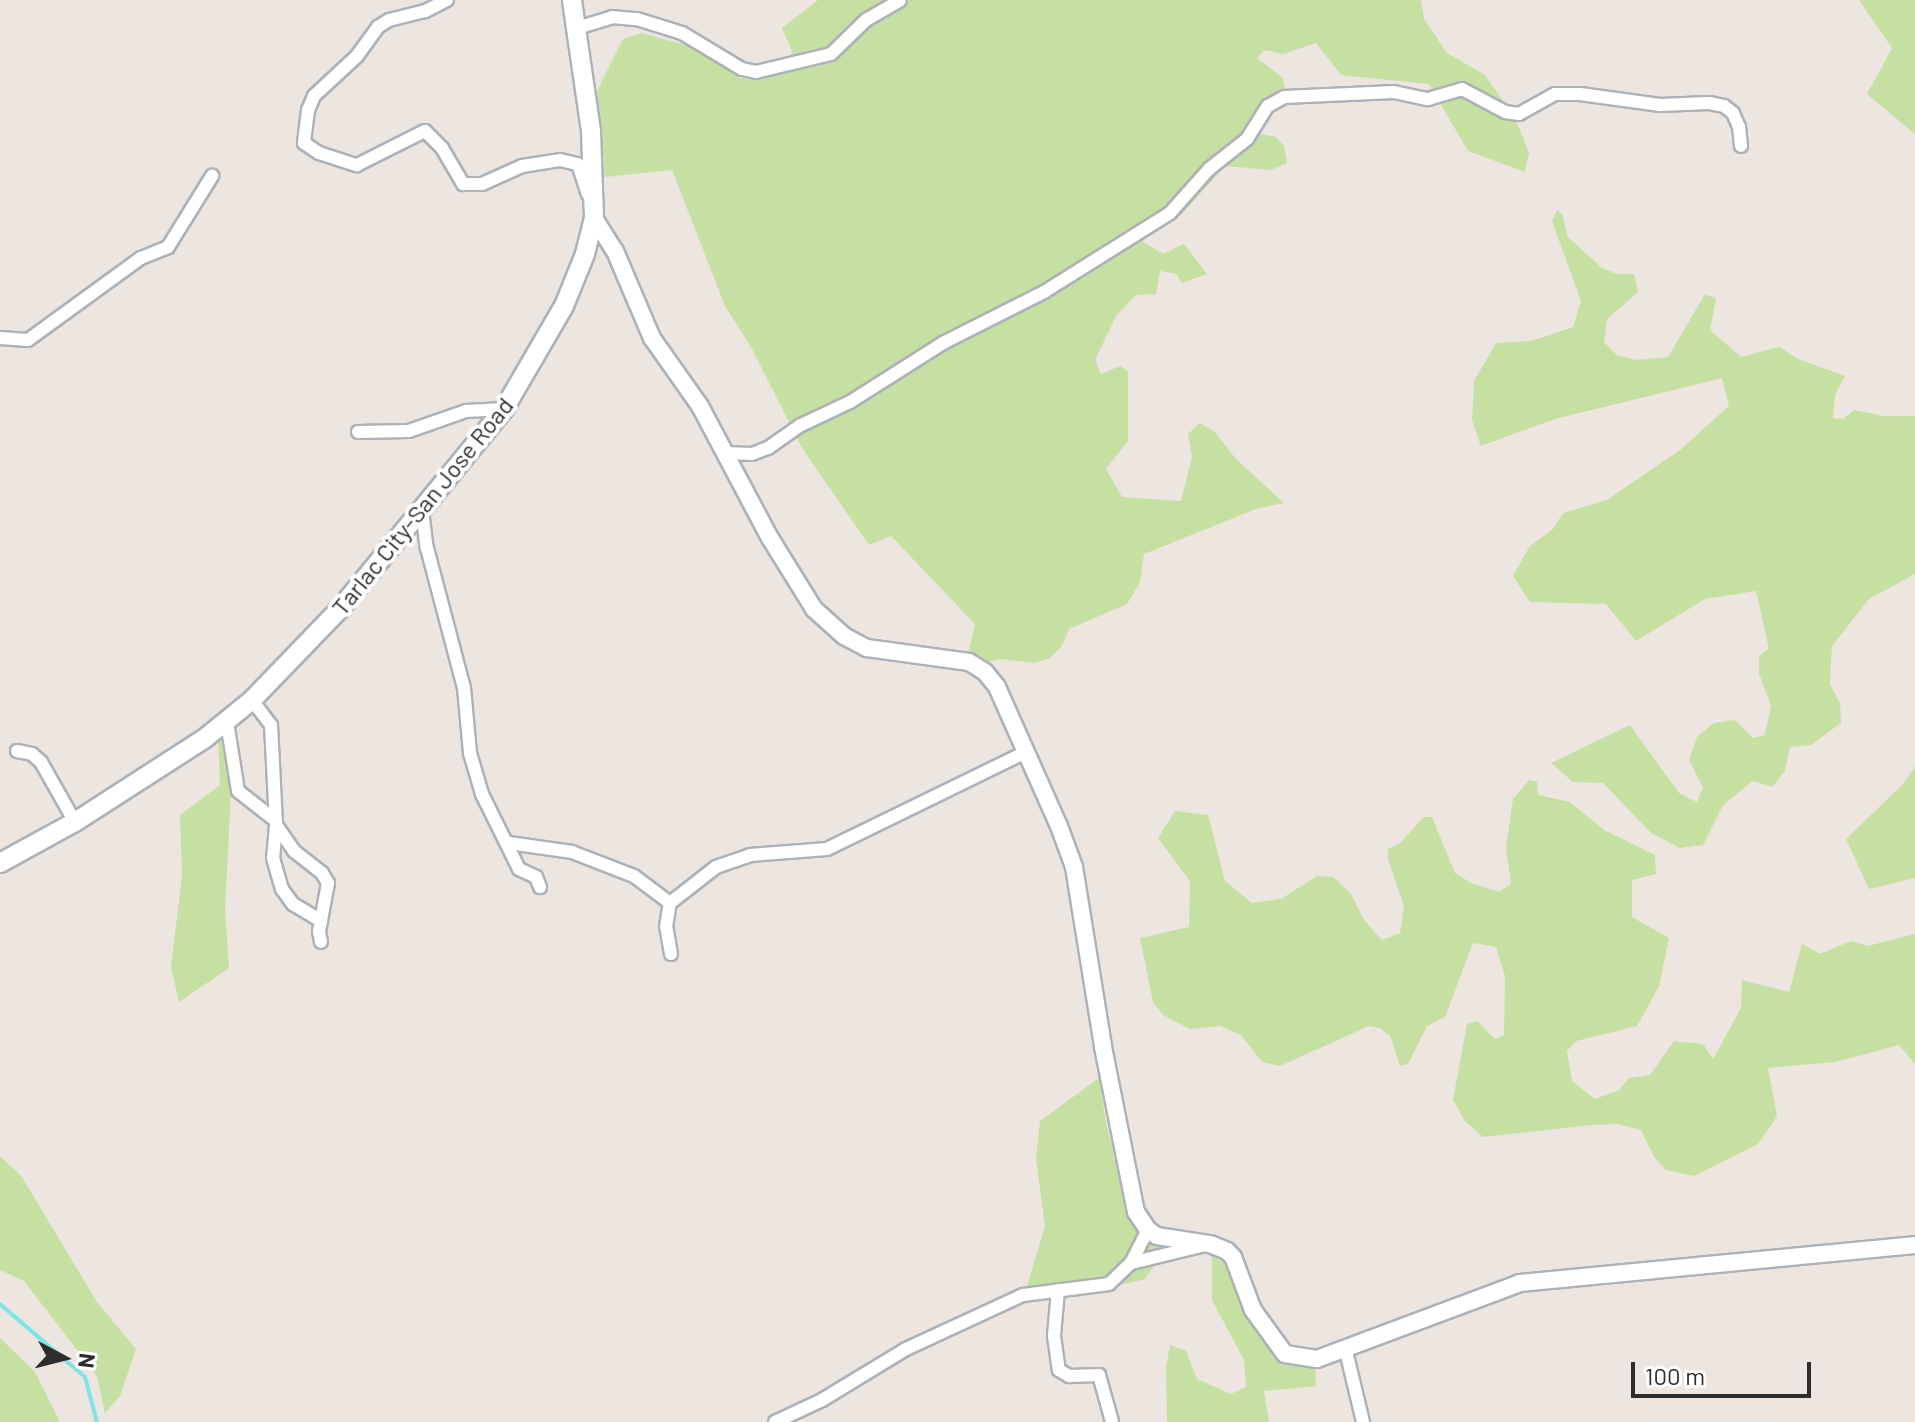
<!DOCTYPE html>
<html>
<head>
<meta charset="utf-8">
<style>
  body { margin:0 }
  #map { position:relative; width:1915px; height:1422px; overflow:hidden; background:#ede5e0; font-family:Barlow,sans-serif }
  div>[style] { position:absolute }
  [style*='--x'] { left:calc(var(--x)*1px); top:calc(var(--y)*1px); width:calc(var(--w)*1px); rotate:calc(var(--a)*1deg) }
  .green>* { inset:0; background:#c5e0a1 }
  .stream>* { height:4px; margin:-2px; padding:0 2px; transform-origin:2px; border-radius:2px; background:#7be5e8 }
  .roads { filter:drop-shadow(2px 0 #adb2b8) drop-shadow(-2px 0 #adb2b8) drop-shadow(0 2px #adb2b8) drop-shadow(0 -2px #adb2b8) }
  .minor>* { height:12px; margin:-6px; padding:0 6px; transform-origin:6px; border-radius:6px; background:#fff }
  .tertiary>* { height:16px; margin:-8px; padding:0 8px; transform-origin:8px; border-radius:8px; background:#fff }
  .secondary>* { height:18px; margin:-9px; padding:0 9px; transform-origin:9px; border-radius:9px; background:#fff }
  span { translate:-50% -50%; white-space:nowrap; text-align:center; line-height:1.15; -webkit-text-stroke:8px #fff; paint-order:stroke }
  .street-label { font-size:24px; color:#2d2d2d }
  .north { position:absolute; left:24px; top:1318px; width:80px; height:80px; -webkit-text-stroke:6px #fff; paint-order:stroke; rotate:97deg; font-size:22px; font-weight:700; line-height:32px; text-align:center; color:#2d2d2d }
  .north::after { content:''; display:block; margin:auto; width:28px; height:36px; background:#2d2d2d; clip-path:polygon(50% 0,100% 100%,50% 72%,0 100%) }
  .scale { position:absolute; left:1631px; top:1362px; width:180px; height:36px; box-sizing:border-box; border:4px solid #2d2d2d; border-top:0; padding-left:10px; font-size:24px; line-height:28px; white-space:nowrap; color:#2d2d2d; -webkit-text-stroke:6px #fff; paint-order:stroke }
</style>
</head>
<body>
<div id="map">
  <div class="green">
    <div style="clip-path:polygon(818px 0,1421px 0,1424px 19px,1447px 53px,1485px 75px,1515px 118px,1529px 153px,1525px 172px,1468px 151px,1429px 84px,1341px 75px,1316px 43px,1283px 54px,1265px 50px,1257px 58px,1283px 78px,1287px 99px,1255px 133px,1276px 137px,1284px 146px,1287px 163px,1271px 170px,1225px 166px,1182px 214px,1142px 241px,1163px 254px,1184px 244px,1207px 274px,1182px 283px,1176px 274px,1160px 271px,1156px 294px,1136px 295px,1116px 316px,1095px 360px,1101px 374px,1120px 366px,1128px 371px,1128px 441px,1106px 469px,1122px 497px,1181px 501px,1192px 457px,1188px 434px,1200px 423px,1215px 432px,1236px 459px,1284px 503px,1256px 509px,1144px 554px,1140px 582px,1127px 604px,1069px 629px,1062px 646px,1050px 658px,1035px 663px,1000px 659px,983px 664px,968px 655px,975px 624px,891px 536px,869px 545px,802px 448px,751px 347px,725px 306px,672px 170px,605px 177px,597px 91px,623px 39px,642px 33px,693px 47px,739px 78px,761px 80px,787px 70px,792px 51px,782px 28px)"></div>
    <div style="clip-path:polygon(1859px 0,1915px 0,1915px 134px,1867px 94px,1892px 48px)"></div>
    <div style="clip-path:polygon(1557px 210px,1562px 214px,1568px 237px,1602px 268px,1617px 274px,1634px 274px,1638px 292px,1607px 319px,1604px 342px,1617px 355px,1636px 360px,1668px 357px,1705px 294px,1716px 299px,1710px 330px,1741px 357px,1779px 347px,1798px 359px,1845px 376px,1835px 395px,1833px 418px,1843px 419px,1854px 410px,1884px 416px,1915px 416px,1915px 574px,1869px 599px,1832px 646px,1830px 684px,1840px 703px,1841px 723px,1811px 745px,1790px 747px,1785px 771px,1772px 787px,1753px 781px,1723px 805px,1703px 845px,1680px 848px,1651px 833px,1603px 783px,1573px 782px,1551px 763px,1630px 725px,1679px 793px,1697px 802px,1703px 787px,1689px 760px,1697px 737px,1714px 723px,1735px 720px,1753px 738px,1765px 735px,1771px 705px,1759px 674px,1759px 656px,1769px 649px,1756px 591px,1705px 599px,1636px 641px,1606px 604px,1530px 602px,1513px 576px,1530px 546px,1553px 529px,1563px 513px,1607px 500px,1680px 450px,1729px 406px,1722px 378px,1555px 419px,1481px 446px,1472px 420px,1474px 381px,1496px 343px,1531px 341px,1573px 327px,1581px 301px,1552px 221px)"></div>
    <div style="clip-path:polygon(234px 730px,225px 909px,229px 968px,179px 1002px,171px 967px,182px 876px,180px 815px,220px 785px,218px 741px)"></div>
    <div style="clip-path:polygon(1915px 767px,1915px 878px,1869px 889px,1846px 839px,1903px 784px)"></div>
    <div style="clip-path:polygon(1529px 780px,1537px 782px,1538px 795px,1570px 802px,1604px 830px,1655px 855px,1656px 874px,1632px 880px,1632px 917px,1669px 938px,1659px 986px,1637px 1026px,1576px 1041px,1567px 1051px,1572px 1081px,1595px 1099px,1619px 1090px,1629px 1078px,1650px 1075px,1674px 1041px,1703px 1044px,1713px 1059px,1741px 1008px,1742px 980px,1789px 992px,1802px 944px,1820px 954px,1851px 941px,1868px 946px,1915px 934px,1915px 1064px,1899px 1045px,1835px 1062px,1768px 1068px,1777px 1116px,1758px 1144px,1694px 1176px,1666px 1170px,1654px 1157px,1641px 1130px,1617px 1124px,1592px 1125px,1483px 1137px,1465px 1121px,1453px 1100px,1467px 1024px,1477px 1021px,1495px 1039px,1504px 1035px,1505px 976px,1496px 947px,1473px 943px,1445px 1017px,1427px 1026px,1408px 1064px,1400px 1066px,1390px 1036px,1380px 1028px,1369px 1026px,1280px 1066px,1262px 1062px,1241px 1035px,1220px 1026px,1190px 1029px,1163px 1015px,1153px 1002px,1140px 938px,1189px 927px,1190px 881px,1158px 838px,1175px 811px,1208px 815px,1225px 881px,1252px 903px,1281px 899px,1317px 876px,1333px 877px,1351px 894px,1364px 920px,1382px 940px,1400px 933px,1404px 906px,1388px 859px,1388px 849px,1400px 843px,1424px 817px,1432px 817px,1455px 873px,1471px 883px,1499px 892px,1511px 884px,1506px 848px,1513px 799px)"></div>
    <div style="clip-path:polygon(1099px 1078px,1106px 1122px,1128px 1216px,1140px 1235px,1168px 1246px,1145px 1279px,1116px 1286px,1062px 1284px,1026px 1289px,1045px 1226px,1036px 1159px,1040px 1121px)"></div>
    <div style="clip-path:polygon(0 1156px,22px 1177px,97px 1302px,136px 1349px,120px 1396px,105px 1413px,97px 1376px,24px 1281px,0 1270px)"></div>
    <div style="clip-path:polygon(1212px 1256px,1227px 1265px,1273px 1353px,1290px 1364px,1315px 1366px,1316px 1386px,1264px 1391px,1269px 1422px,1167px 1422px,1166px 1368px,1170px 1345px,1186px 1351px,1197px 1379px,1231px 1394px,1246px 1387px,1244px 1360px,1212px 1300px)"></div>
    <div style="clip-path:polygon(0 1338px,35px 1372px,60px 1422px,0 1422px)"></div>
  </div>
  <div class="stream">
    <div style="--x:0;--y:1304;--w:112;--a:40.7"></div>
    <div style="--x:85;--y:1377;--w:47;--a:75.1"></div>
  </div>
  <div class="roads">
    <div class="minor">
      <div style="--x:447;--y:0;--w:25;--a:153"></div>
      <div style="--x:425;--y:11;--w:37;--a:166"></div>
      <div style="--x:389;--y:20;--w:13;--a:148"></div>
      <div style="--x:378;--y:27;--w:36;--a:126"></div>
      <div style="--x:357;--y:56;--w:59;--a:137.1"></div>
      <div style="--x:314;--y:96;--w:15;--a:113"></div>
      <div style="--x:308;--y:110;--w:33;--a:97"></div>
      <div style="--x:304;--y:143;--w:18;--a:34"></div>
      <div style="--x:319;--y:153;--w:40;--a:18"></div>
      <div style="--x:357;--y:165;--w:76;--a:-26.6"></div>
      <div style="--x:425;--y:131;--w:24;--a:45"></div>
      <div style="--x:442;--y:148;--w:42;--a:59.7"></div>
      <div style="--x:463;--y:184;--w:19;--a:0"></div>
      <div style="--x:482;--y:184;--w:44;--a:-24.2"></div>
      <div style="--x:522;--y:166;--w:38;--a:-9"></div>
      <div style="--x:560;--y:160;--w:18;--a:13"></div>
      <div style="--x:578;--y:164;--w:32;--a:72"></div>
      <div style="--x:577;--y:28;--w:37;--a:-17"></div>
      <div style="--x:612;--y:17;--w:25;--a:5"></div>
      <div style="--x:637;--y:19;--w:47;--a:17.3"></div>
      <div style="--x:682;--y:33;--w:70;--a:31"></div>
      <div style="--x:742;--y:69;--w:14;--a:12"></div>
      <div style="--x:756;--y:72;--w:77;--a:-13.5"></div>
      <div style="--x:831;--y:54;--w:49;--a:-44.2"></div>
      <div style="--x:866;--y:20;--w:39;--a:-30"></div>
      <div style="--x:0;--y:338;--w:28;--a:4"></div>
      <div style="--x:28;--y:340;--w:140;--a:-36"></div>
      <div style="--x:141;--y:258;--w:29;--a:-22"></div>
      <div style="--x:168;--y:247;--w:84;--a:-58.2"></div>
      <div style="--x:358;--y:432;--w:51;--a:-1.1"></div>
      <div style="--x:409;--y:431;--w:60;--a:-19.3"></div>
      <div style="--x:466;--y:411;--w:38;--a:-3"></div>
      <div style="--x:725;--y:453;--w:27;--a:2"></div>
      <div style="--x:752;--y:454;--w:17;--a:-21"></div>
      <div style="--x:768;--y:448;--w:38;--a:-35"></div>
      <div style="--x:799;--y:426;--w:56;--a:-25.2"></div>
      <div style="--x:850;--y:402;--w:110;--a:-32.4"></div>
      <div style="--x:943;--y:343;--w:113;--a:-26.8"></div>
      <div style="--x:1044;--y:292;--w:149;--a:-32.1"></div>
      <div style="--x:1170;--y:213;--w:59;--a:-48.4"></div>
      <div style="--x:1209;--y:169;--w:48;--a:-38.3"></div>
      <div style="--x:1247;--y:139;--w:39;--a:-58"></div>
      <div style="--x:1268;--y:106;--w:18;--a:-29"></div>
      <div style="--x:1284;--y:97;--w:110;--a:-2.6"></div>
      <div style="--x:1394;--y:92;--w:35;--a:12"></div>
      <div style="--x:1428;--y:99;--w:35;--a:-16"></div>
      <div style="--x:1462;--y:89;--w:49;--a:28.1"></div>
      <div style="--x:1505;--y:112;--w:14;--a:8"></div>
      <div style="--x:1519;--y:114;--w:41;--a:-29.1"></div>
      <div style="--x:1555;--y:94;--w:25;--a:0"></div>
      <div style="--x:1580;--y:94;--w:81;--a:7.8"></div>
      <div style="--x:1660;--y:105;--w:49;--a:-2.3"></div>
      <div style="--x:1709;--y:103;--w:15;--a:11"></div>
      <div style="--x:1724;--y:106;--w:11;--a:38"></div>
      <div style="--x:1733;--y:113;--w:15;--a:67"></div>
      <div style="--x:1739;--y:127;--w:19;--a:84"></div>
      <div style="--x:422;--y:510;--w:38;--a:83"></div>
      <div style="--x:427;--y:548;--w:145;--a:75.2"></div>
      <div style="--x:464;--y:688;--w:65;--a:84.7"></div>
      <div style="--x:470;--y:753;--w:43;--a:73.7"></div>
      <div style="--x:482;--y:794;--w:84;--a:63.7"></div>
      <div style="--x:519;--y:869;--w:19;--a:25"></div>
      <div style="--x:536;--y:877;--w:11;--a:68"></div>
      <div style="--x:252;--y:700;--w:31;--a:53"></div>
      <div style="--x:271;--y:725;--w:100;--a:87.1"></div>
      <div style="--x:276;--y:825;--w:32;--a:55"></div>
      <div style="--x:294;--y:851;--w:36;--a:38"></div>
      <div style="--x:322;--y:873;--w:12;--a:59"></div>
      <div style="--x:328;--y:883;--w:49;--a:100.6"></div>
      <div style="--x:319;--y:931;--w:11;--a:80"></div>
      <div style="--x:227;--y:722;--w:70;--a:80.9"></div>
      <div style="--x:238;--y:791;--w:47;--a:38.1"></div>
      <div style="--x:17;--y:751;--w:15;--a:11"></div>
      <div style="--x:32;--y:754;--w:12;--a:42"></div>
      <div style="--x:41;--y:762;--w:69;--a:60.5"></div>
      <div style="--x:276;--y:825;--w:33;--a:95"></div>
      <div style="--x:273;--y:858;--w:32;--a:74"></div>
      <div style="--x:282;--y:889;--w:19;--a:54"></div>
      <div style="--x:293;--y:904;--w:33;--a:31"></div>
      <div style="--x:509;--y:843;--w:64;--a:8.1"></div>
      <div style="--x:572;--y:852;--w:66;--a:21.2"></div>
      <div style="--x:634;--y:876;--w:45;--a:36.9"></div>
      <div style="--x:671;--y:954;--w:27;--a:-100"></div>
      <div style="--x:666;--y:927;--w:24;--a:-81"></div>
      <div style="--x:670;--y:903;--w:58;--a:-38"></div>
      <div style="--x:716;--y:867;--w:36;--a:-19"></div>
      <div style="--x:750;--y:855;--w:77;--a:-4.5"></div>
      <div style="--x:827;--y:849;--w:221;--a:-26"></div>
      <div style="--x:1131;--y:1263;--w:76;--a:-13.7"></div>
      <div style="--x:1058;--y:1290;--w:46;--a:95"></div>
      <div style="--x:1054;--y:1336;--w:34;--a:82"></div>
      <div style="--x:1059;--y:1370;--w:12;--a:31"></div>
      <div style="--x:1069;--y:1376;--w:30;--a:-2"></div>
      <div style="--x:1099;--y:1375;--w:49;--a:74.5"></div>
      <div style="--x:1345;--y:1347;--w:77;--a:76.5"></div>
      <div style="--x:775;--y:1422;--w:52;--a:-25.1"></div>
      <div style="--x:822;--y:1400;--w:98;--a:-31.3"></div>
      <div style="--x:906;--y:1349;--w:129;--a:-24.8"></div>
      <div style="--x:1023;--y:1295;--w:87;--a:-7.3"></div>
      <div style="--x:1109;--y:1284;--w:30;--a:-44"></div>
      <div style="--x:1131;--y:1263;--w:37;--a:-63"></div>
    </div>
    <div class="tertiary">
      <div style="--x:594;--y:218;--w:39;--a:58"></div>
      <div style="--x:615;--y:251;--w:95;--a:67"></div>
      <div style="--x:652;--y:338;--w:83;--a:54.8"></div>
      <div style="--x:700;--y:406;--w:149;--a:62.1"></div>
      <div style="--x:770;--y:538;--w:84;--a:58.2"></div>
      <div style="--x:814;--y:609;--w:40;--a:42"></div>
      <div style="--x:844;--y:636;--w:26;--a:28"></div>
      <div style="--x:867;--y:648;--w:103;--a:7.8"></div>
      <div style="--x:969;--y:662;--w:19;--a:32"></div>
      <div style="--x:985;--y:672;--w:19;--a:51"></div>
      <div style="--x:997;--y:687;--w:152;--a:66"></div>
      <div style="--x:1059;--y:826;--w:44;--a:69.9"></div>
      <div style="--x:1074;--y:867;--w:182;--a:80.8"></div>
      <div style="--x:1103;--y:1047;--w:168;--a:78.7"></div>
      <div style="--x:1136;--y:1212;--w:22;--a:56"></div>
      <div style="--x:1148;--y:1230;--w:11;--a:34"></div>
      <div style="--x:1157;--y:1236;--w:54;--a:8.6"></div>
      <div style="--x:1210;--y:1244;--w:18;--a:22"></div>
      <div style="--x:1227;--y:1251;--w:8;--a:45"></div>
      <div style="--x:1233;--y:1257;--w:57;--a:69.3"></div>
      <div style="--x:1253;--y:1310;--w:54;--a:54"></div>
      <div style="--x:1285;--y:1354;--w:32;--a:9"></div>
      <div style="--x:1317;--y:1359;--w:217;--a:-20.5"></div>
      <div style="--x:1520;--y:1283;--w:397;--a:-5.5"></div>
    </div>
    <div class="secondary">
      <div style="--x:0;--y:863;--w:85;--a:-28.7"></div>
      <div style="--x:75;--y:822;--w:153;--a:-32.8"></div>
      <div style="--x:204;--y:739;--w:62;--a:-39.1"></div>
      <div style="--x:252;--y:700;--w:125;--a:-46"></div>
      <div style="--x:339;--y:610;--w:260;--a:-50.6"></div>
      <div style="--x:504;--y:409;--w:119;--a:-59.8"></div>
      <div style="--x:564;--y:306;--w:56;--a:-68"></div>
      <div style="--x:585;--y:254;--w:37;--a:-76"></div>
      <div style="--x:594;--y:218;--w:87;--a:-92"></div>
      <div style="--x:591;--y:131;--w:132;--a:-98.3"></div>
    </div>
  </div>
  <div class="street-label">
    <span style="left:422px;top:506px;rotate:-51deg">Tarlac City-San Jose Road</span>
  </div>
  <div class="north">N</div>
  <div class="scale">100 m</div>
</div>
</body>
</html>
